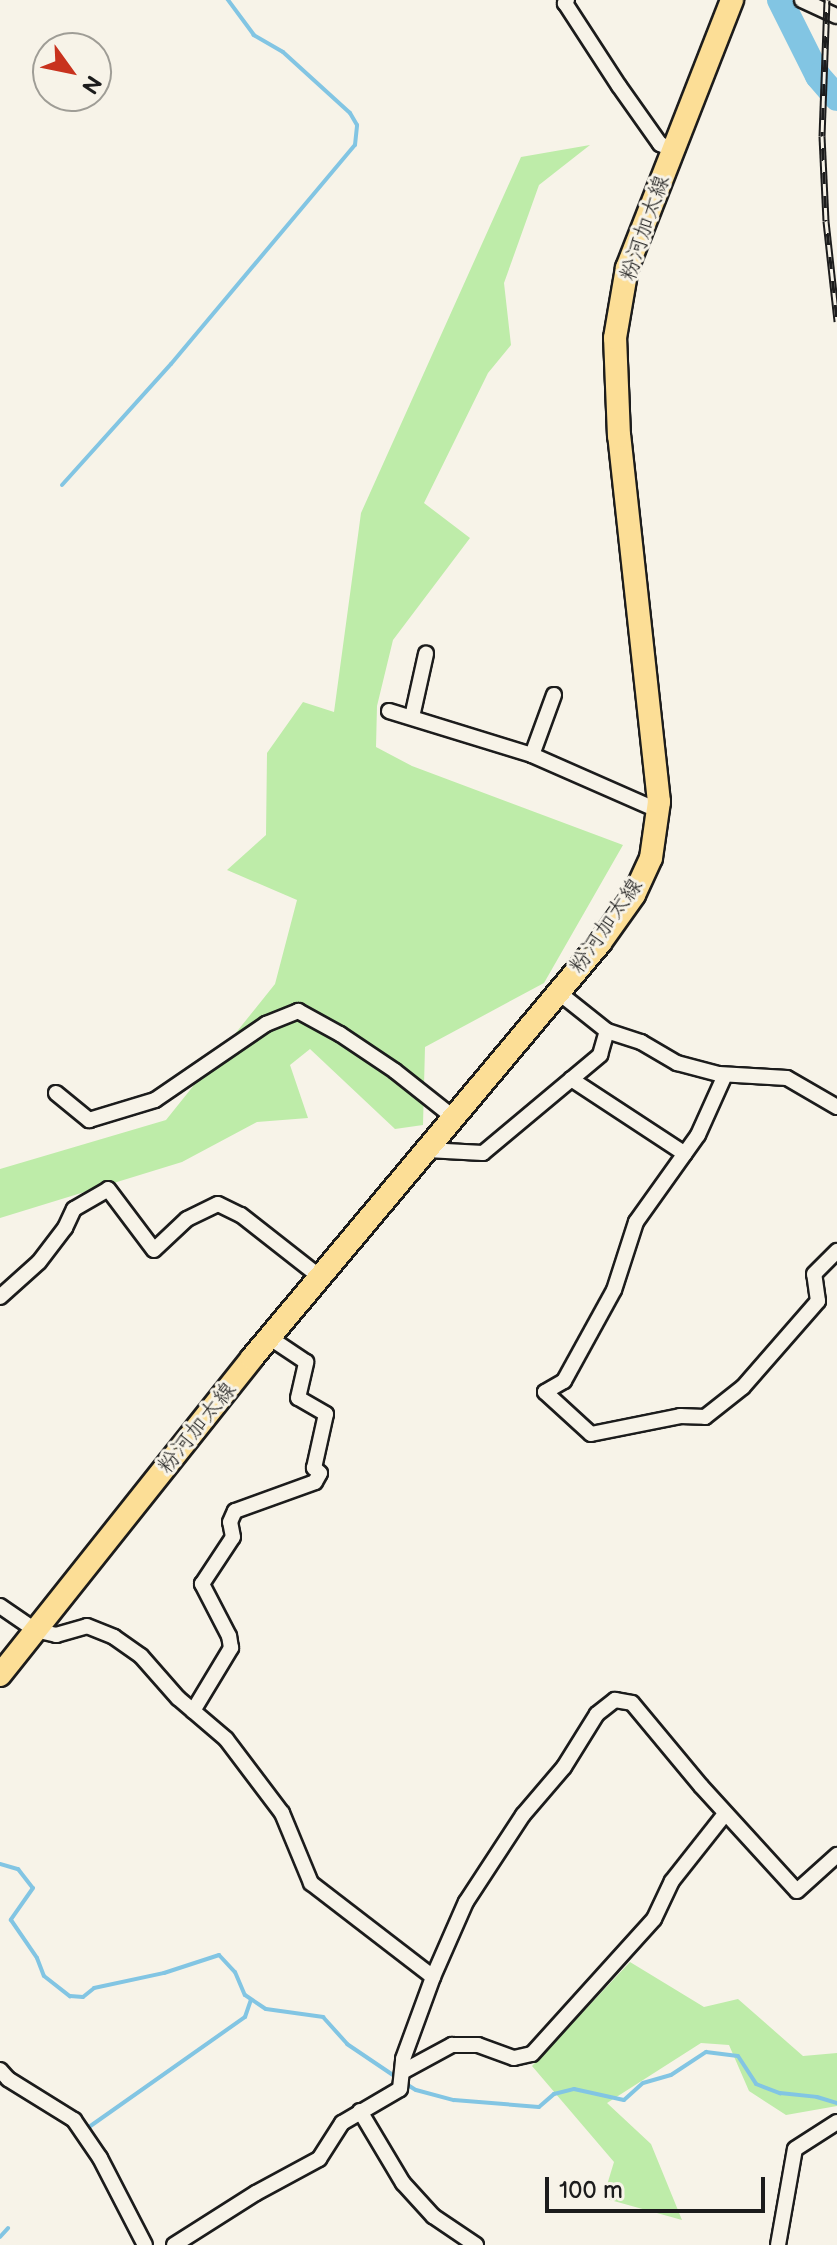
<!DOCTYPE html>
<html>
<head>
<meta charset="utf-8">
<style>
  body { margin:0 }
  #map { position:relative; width:837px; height:2245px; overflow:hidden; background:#f7f3e8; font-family:"Balsamiq Sans","Klee One",sans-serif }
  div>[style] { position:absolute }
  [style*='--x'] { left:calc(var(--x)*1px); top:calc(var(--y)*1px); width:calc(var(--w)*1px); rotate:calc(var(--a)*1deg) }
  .green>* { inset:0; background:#beeca9 }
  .stream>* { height:4px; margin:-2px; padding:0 2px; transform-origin:2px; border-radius:2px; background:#82c5e3 }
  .river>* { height:26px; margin:-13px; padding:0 13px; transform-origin:13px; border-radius:13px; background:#82c5e3 }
  .roads { filter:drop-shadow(2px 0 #1c1c1c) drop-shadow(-2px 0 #1c1c1c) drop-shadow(0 2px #1c1c1c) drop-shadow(0 -2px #1c1c1c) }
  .street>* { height:14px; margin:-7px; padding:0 7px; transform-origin:7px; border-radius:7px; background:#f7f3e8 }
  .primary>* { height:22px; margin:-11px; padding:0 11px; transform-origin:11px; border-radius:11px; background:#fcde96 }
  .rail>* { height:7px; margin-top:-3.5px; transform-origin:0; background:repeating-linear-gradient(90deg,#f7f3e8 0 12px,#1c1c1c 0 24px); box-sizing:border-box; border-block:2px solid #1c1c1c }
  span { translate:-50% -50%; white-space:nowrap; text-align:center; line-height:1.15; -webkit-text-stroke:6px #f7f3e8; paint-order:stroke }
  .street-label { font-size:22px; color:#1c1c1c }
  .north { position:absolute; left:32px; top:32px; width:80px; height:80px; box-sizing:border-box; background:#f7f3e8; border:2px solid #9f9d96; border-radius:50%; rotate:123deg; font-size:22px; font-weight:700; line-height:32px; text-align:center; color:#1c1c1c }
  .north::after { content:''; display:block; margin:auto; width:28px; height:36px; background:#c8321e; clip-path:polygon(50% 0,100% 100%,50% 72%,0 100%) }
  .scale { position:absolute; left:545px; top:2177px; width:220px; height:36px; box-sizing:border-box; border:4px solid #1c1c1c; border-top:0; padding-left:10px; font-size:24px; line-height:28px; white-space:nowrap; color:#1c1c1c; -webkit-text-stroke:6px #f7f3e8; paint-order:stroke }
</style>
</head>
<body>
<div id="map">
  <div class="green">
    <div style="clip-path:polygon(590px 145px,539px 185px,504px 283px,511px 345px,488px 373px,424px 503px,470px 538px,393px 640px,377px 706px,376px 747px,412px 766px,623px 845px,544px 983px,425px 1047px,423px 1125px,395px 1129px,310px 1049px,290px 1065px,308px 1118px,257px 1122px,182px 1162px,0 1218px,0 1169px,166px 1120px,275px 984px,297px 900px,227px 870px,266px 835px,267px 753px,303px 702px,334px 712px,361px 513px,521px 157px)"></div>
    <div style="clip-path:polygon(630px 1962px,704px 2007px,738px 1999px,803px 2056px,837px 2053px,837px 2106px,786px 2115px,749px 2091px,729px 2045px,701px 2043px,607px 2103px,651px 2144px,682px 2220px,603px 2198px,614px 2162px,532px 2066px)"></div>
  </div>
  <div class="stream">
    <div style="--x:62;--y:485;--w:163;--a:-48"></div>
    <div style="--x:171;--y:364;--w:286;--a:-50"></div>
    <div style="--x:355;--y:145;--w:20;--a:-84"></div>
    <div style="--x:357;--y:125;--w:14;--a:-120"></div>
    <div style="--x:350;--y:113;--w:91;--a:-137.7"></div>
    <div style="--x:283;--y:52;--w:34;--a:-150"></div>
    <div style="--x:254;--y:35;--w:44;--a:-126.6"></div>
    <div style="--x:0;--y:1864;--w:19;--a:16"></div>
    <div style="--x:18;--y:1869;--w:24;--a:52"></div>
    <div style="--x:33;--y:1888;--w:39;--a:125"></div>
    <div style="--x:11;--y:1920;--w:46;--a:55.6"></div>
    <div style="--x:37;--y:1958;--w:19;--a:69"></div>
    <div style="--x:44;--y:1976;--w:33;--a:38"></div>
    <div style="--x:70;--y:1996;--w:13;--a:4"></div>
    <div style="--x:83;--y:1997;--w:14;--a:-39"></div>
    <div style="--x:94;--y:1988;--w:72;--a:-12.1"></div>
    <div style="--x:164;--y:1973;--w:58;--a:-18.1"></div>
    <div style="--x:219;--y:1955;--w:23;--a:47"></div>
    <div style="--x:235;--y:1972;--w:25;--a:67"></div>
    <div style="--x:245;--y:1995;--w:25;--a:34"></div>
    <div style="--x:266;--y:2009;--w:58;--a:8"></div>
    <div style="--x:323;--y:2017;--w:36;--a:48"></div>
    <div style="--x:347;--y:2044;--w:59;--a:34"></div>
    <div style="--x:403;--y:2082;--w:15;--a:32"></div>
    <div style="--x:416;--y:2090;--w:39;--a:15"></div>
    <div style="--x:454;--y:2100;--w:85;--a:4.7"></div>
    <div style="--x:539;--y:2107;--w:20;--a:-41"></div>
    <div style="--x:554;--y:2094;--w:21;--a:-14"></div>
    <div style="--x:574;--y:2089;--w:51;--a:12.4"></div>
    <div style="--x:624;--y:2100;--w:25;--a:-42"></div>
    <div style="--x:643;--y:2083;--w:29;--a:-16"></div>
    <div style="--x:671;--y:2075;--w:42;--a:-33.3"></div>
    <div style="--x:706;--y:2052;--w:32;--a:7"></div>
    <div style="--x:738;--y:2056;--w:33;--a:57"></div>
    <div style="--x:756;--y:2084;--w:26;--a:21"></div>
    <div style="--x:780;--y:2093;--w:37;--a:6"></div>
    <div style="--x:817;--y:2097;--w:21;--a:17"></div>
    <div style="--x:89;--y:2127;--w:191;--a:-35.2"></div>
    <div style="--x:245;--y:2017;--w:18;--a:-71"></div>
    <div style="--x:0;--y:2237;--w:12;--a:-48"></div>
  </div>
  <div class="river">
    <div style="--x:780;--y:0;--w:85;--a:63.4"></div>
    <div style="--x:818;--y:76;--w:29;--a:49"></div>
  </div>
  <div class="roads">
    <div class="street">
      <div style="--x:567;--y:0;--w:4;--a:124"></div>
      <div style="--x:565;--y:3;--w:99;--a:57"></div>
      <div style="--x:619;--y:86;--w:71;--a:54.7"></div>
      <div style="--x:660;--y:144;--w:15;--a:23"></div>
      <div style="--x:802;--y:0;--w:38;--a:25"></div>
      <div style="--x:389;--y:711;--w:150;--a:17.1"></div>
      <div style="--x:532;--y:755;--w:137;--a:23.7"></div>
      <div style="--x:412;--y:717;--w:65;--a:-77.5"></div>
      <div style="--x:532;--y:755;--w:64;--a:-69.9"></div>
      <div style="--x:558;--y:992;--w:63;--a:38.5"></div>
      <div style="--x:607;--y:1031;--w:36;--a:18"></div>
      <div style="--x:641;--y:1042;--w:42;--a:30.3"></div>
      <div style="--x:677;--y:1063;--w:43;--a:14.7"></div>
      <div style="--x:719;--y:1074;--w:68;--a:3.4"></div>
      <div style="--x:787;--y:1078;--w:58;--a:30.1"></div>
      <div style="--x:725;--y:1075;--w:66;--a:114.2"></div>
      <div style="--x:698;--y:1135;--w:107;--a:125.5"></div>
      <div style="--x:636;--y:1222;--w:71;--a:107.9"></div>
      <div style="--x:614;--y:1290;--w:104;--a:118.8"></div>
      <div style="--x:564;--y:1381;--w:22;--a:150"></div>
      <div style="--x:545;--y:1392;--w:62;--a:42.4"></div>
      <div style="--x:591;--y:1434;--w:91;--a:-11.4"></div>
      <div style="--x:680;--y:1416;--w:25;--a:2"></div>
      <div style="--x:705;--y:1417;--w:48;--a:-38.3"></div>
      <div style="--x:743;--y:1387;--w:114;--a:-48.9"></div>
      <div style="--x:818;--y:1301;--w:27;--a:-98"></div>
      <div style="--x:814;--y:1274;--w:33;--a:-45"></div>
      <div style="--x:571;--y:1079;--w:136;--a:33.3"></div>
      <div style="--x:56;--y:1093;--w:43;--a:39.3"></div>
      <div style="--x:89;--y:1120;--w:69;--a:-16.9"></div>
      <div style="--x:155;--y:1100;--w:135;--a:-34.4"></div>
      <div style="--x:266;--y:1024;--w:35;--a:-22"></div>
      <div style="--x:298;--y:1011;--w:48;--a:28.7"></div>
      <div style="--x:340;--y:1034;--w:66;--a:33.9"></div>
      <div style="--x:395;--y:1071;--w:74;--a:38.4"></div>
      <div style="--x:427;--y:1150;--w:56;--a:3.1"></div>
      <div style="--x:483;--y:1153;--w:153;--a:-39.9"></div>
      <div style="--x:600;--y:1055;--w:25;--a:-74"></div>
      <div style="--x:0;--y:1297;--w:52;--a:-41.9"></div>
      <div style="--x:39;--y:1262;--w:43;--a:-52.6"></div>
      <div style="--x:65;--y:1228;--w:21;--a:-65"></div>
      <div style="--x:74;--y:1209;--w:39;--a:-30"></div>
      <div style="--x:108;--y:1189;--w:76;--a:53"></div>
      <div style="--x:154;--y:1250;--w:45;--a:-43.2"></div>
      <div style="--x:187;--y:1219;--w:34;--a:-26"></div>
      <div style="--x:218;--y:1204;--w:25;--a:26"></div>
      <div style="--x:241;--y:1215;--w:100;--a:38.1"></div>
      <div style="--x:0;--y:1606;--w:42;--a:34.4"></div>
      <div style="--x:35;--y:1630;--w:22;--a:13"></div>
      <div style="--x:56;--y:1635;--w:32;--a:-16"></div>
      <div style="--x:87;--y:1626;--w:29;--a:22"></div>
      <div style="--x:114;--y:1637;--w:33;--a:35"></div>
      <div style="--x:141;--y:1656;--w:56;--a:48.6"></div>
      <div style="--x:178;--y:1698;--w:63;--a:40.5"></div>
      <div style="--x:226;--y:1739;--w:93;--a:52.9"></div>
      <div style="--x:282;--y:1813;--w:76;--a:67.5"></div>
      <div style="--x:311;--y:1883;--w:154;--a:37.6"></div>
      <div style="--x:193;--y:1711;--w:74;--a:-58.9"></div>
      <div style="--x:231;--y:1648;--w:12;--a:-99"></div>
      <div style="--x:229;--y:1636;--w:59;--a:-117.4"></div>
      <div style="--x:202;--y:1584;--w:56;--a:-56.6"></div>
      <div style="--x:233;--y:1537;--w:15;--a:-101"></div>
      <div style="--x:230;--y:1522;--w:12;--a:-66"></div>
      <div style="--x:235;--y:1511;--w:85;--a:-19.9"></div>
      <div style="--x:315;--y:1482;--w:10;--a:-61"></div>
      <div style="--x:320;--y:1473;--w:8;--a:-140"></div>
      <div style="--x:314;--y:1468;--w:55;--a:-77.5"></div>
      <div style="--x:326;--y:1414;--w:32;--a:-150"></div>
      <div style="--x:298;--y:1398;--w:37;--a:-77"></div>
      <div style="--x:306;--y:1362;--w:43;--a:-146.3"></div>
      <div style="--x:0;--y:2070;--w:12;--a:48"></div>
      <div style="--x:8;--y:2079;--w:78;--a:31.8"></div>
      <div style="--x:74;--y:2120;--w:46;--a:55.6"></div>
      <div style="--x:100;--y:2158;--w:98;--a:62.7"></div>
      <div style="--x:402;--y:2072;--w:57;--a:-28.4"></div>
      <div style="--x:452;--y:2045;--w:26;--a:0"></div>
      <div style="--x:478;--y:2045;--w:38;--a:20"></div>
      <div style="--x:514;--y:2058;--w:18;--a:-13"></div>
      <div style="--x:532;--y:2054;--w:182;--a:-47.9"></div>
      <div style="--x:654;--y:1919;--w:42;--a:-64.7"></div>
      <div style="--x:672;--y:1881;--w:85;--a:-51.7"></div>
      <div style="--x:360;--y:2111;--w:84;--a:59.2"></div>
      <div style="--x:403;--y:2183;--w:45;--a:47.7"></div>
      <div style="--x:433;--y:2216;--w:52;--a:34"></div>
      <div style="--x:174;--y:2245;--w:97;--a:-32.4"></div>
      <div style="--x:256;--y:2193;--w:72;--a:-28.4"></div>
      <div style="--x:319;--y:2159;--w:43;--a:-57.4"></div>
      <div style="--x:342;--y:2123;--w:67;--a:-30.4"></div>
      <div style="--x:400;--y:2089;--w:30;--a:-84"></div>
      <div style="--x:403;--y:2059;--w:87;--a:-69.9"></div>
      <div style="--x:433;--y:1977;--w:82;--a:-66.3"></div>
      <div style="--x:466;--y:1902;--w:104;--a:-56.8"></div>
      <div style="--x:523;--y:1815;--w:63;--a:-49.5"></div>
      <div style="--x:564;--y:1767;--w:62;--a:-58.1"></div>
      <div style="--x:597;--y:1714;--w:23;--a:-38"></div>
      <div style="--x:615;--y:1700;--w:17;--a:10"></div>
      <div style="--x:632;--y:1703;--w:108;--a:50.3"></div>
      <div style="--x:701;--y:1786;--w:142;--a:47.6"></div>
      <div style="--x:797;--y:1891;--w:54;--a:-42"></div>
      <div style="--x:778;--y:2245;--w:97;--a:-80"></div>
      <div style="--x:795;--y:2149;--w:50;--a:-32.7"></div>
    </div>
    <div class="primary">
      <div style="--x:0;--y:1675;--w:405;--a:-51.5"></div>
      <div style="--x:252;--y:1358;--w:542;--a:-50.02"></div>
      <div style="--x:600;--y:943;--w:59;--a:-54.7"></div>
      <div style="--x:634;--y:895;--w:41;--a:-65.3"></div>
      <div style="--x:651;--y:858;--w:57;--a:-81.9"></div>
      <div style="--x:659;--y:802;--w:368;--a:-96.2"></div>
      <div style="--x:619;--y:436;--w:98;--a:-92.3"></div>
      <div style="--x:615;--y:338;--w:71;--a:-80.3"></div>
      <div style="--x:627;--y:268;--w:288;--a:-68.6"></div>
    </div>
  </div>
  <div class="rail">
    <div style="--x:827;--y:0;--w:136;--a:92.1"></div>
    <div style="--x:822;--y:136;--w:85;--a:87.3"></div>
    <div style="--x:826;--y:221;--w:101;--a:83.7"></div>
  </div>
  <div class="street-label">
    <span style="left:645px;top:228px;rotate:-71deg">粉河加太線</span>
    <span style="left:606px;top:926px;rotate:-55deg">粉河加太線</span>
    <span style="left:197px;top:1428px;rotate:-51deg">粉河加太線</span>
  </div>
  <div class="north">N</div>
  <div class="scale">100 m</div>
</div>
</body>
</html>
